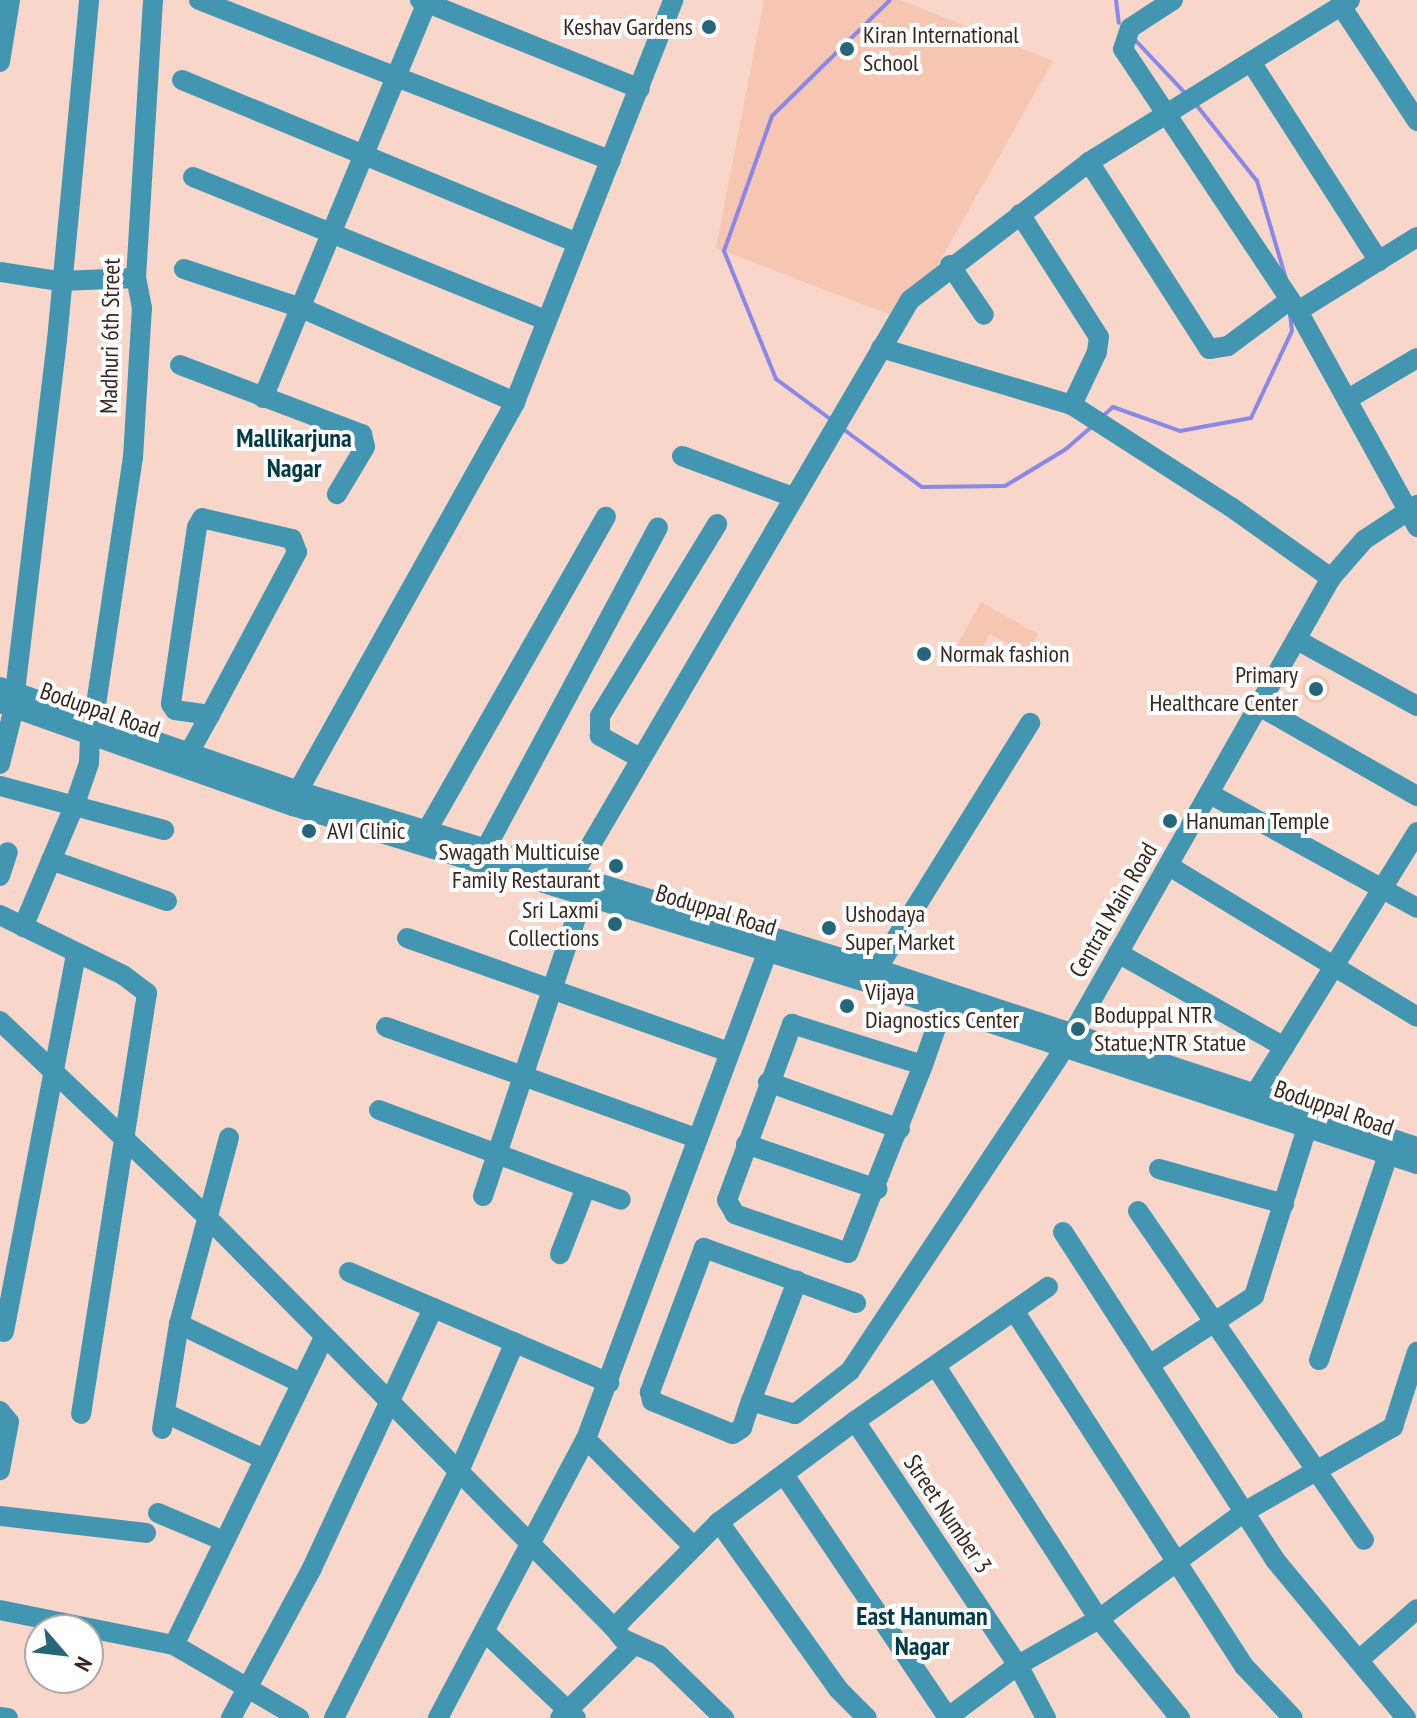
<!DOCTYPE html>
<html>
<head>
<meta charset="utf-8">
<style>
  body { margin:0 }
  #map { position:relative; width:1417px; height:1718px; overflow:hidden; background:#f8d7ca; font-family:"PT Sans Narrow",sans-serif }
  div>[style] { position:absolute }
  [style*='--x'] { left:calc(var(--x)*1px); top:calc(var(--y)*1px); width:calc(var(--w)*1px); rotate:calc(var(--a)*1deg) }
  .built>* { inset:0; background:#f7c6b2 }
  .round { border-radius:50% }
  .stream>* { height:4px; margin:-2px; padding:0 2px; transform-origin:2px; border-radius:2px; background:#8987e7 }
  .minor>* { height:20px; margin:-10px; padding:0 10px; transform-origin:10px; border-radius:10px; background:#4396b2 }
  .dots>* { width:22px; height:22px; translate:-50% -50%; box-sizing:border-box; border:4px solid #fff; border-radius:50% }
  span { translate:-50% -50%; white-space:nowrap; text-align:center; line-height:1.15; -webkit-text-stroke:8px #fff; paint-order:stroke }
  .poi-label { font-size:24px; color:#39251d }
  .right { translate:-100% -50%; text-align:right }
  .left { translate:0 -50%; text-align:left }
  .street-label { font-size:24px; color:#39251d }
  .neighbourhood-label { font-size:26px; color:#003949; font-weight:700 }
  .north { position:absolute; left:24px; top:1614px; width:80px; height:80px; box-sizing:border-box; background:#fff; border:2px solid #b0a8a5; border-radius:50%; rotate:118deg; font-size:22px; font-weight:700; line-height:32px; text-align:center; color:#39251d }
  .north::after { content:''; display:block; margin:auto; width:28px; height:36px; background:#25667a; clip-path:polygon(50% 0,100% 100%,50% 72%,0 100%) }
</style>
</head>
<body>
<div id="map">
  <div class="built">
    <div style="clip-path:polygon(764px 0,900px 0,1053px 61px,906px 321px,716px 248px)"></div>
    <div style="clip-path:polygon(981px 602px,1038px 634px,1027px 654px,990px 634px,971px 668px,951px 656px)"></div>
    <div class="round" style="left:1302px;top:675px;width:28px;height:28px"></div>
  </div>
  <div class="stream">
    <div style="--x:1116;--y:0;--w:23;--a:83"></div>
    <div style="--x:1136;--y:41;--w:71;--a:46.7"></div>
    <div style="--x:1194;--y:102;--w:101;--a:51.4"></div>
    <div style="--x:1257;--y:181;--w:102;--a:73.5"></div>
    <div style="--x:1101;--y:418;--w:16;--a:-43"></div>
    <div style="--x:1113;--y:407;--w:71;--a:19.7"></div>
    <div style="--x:1180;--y:431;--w:72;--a:-10.4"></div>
    <div style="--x:1251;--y:418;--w:96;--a:-64.8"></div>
    <div style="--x:1292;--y:331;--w:16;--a:-97"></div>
    <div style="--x:833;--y:421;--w:71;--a:-143.6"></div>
    <div style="--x:776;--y:379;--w:138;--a:-112.1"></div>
    <div style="--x:724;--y:251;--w:143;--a:-70.4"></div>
    <div style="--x:772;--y:116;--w:165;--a:-44.5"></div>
    <div style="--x:843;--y:429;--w:98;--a:36.3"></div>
    <div style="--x:922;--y:487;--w:83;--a:-0.7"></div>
    <div style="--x:1005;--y:486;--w:71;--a:-31.2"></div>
    <div style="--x:1066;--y:449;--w:35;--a:-41"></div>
  </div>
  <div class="minor">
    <div style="--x:199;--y:0;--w:442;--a:21.3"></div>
    <div style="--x:420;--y:0;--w:237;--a:22"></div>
    <div style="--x:1173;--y:0;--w:51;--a:146.9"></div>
    <div style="--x:1130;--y:28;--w:22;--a:108"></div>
    <div style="--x:1123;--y:49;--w:315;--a:56.3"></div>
    <div style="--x:1298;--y:311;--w:247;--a:61.1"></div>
    <div style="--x:1341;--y:6;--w:138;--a:56.5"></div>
    <div style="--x:0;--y:62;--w:63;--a:-80.8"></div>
    <div style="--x:1251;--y:62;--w:237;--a:57.3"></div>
    <div style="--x:182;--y:80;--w:425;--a:22.4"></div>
    <div style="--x:1089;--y:162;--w:222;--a:57.3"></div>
    <div style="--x:1209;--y:349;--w:19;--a:-9"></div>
    <div style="--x:1228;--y:346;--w:77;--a:-36.6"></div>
    <div style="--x:193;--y:177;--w:381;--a:22.1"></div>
    <div style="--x:1020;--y:214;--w:146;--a:57.3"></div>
    <div style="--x:1099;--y:337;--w:15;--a:98"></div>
    <div style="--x:1097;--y:352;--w:59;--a:115.3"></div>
    <div style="--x:950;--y:265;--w:60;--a:55.8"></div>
    <div style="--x:184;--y:269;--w:126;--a:18.4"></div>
    <div style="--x:304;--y:309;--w:231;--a:23.8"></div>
    <div style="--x:0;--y:272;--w:60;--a:8.7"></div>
    <div style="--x:59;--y:281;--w:77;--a:-2.2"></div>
    <div style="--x:1298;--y:311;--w:140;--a:-31.9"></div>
    <div style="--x:881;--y:348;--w:199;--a:16.6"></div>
    <div style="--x:1072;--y:405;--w:189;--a:32.7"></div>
    <div style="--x:1231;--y:507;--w:123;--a:35.4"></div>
    <div style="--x:180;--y:365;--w:195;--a:20.8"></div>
    <div style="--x:362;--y:434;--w:13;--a:77"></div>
    <div style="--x:365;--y:447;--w:55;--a:120.8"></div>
    <div style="--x:263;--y:398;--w:431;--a:-67.5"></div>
    <div style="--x:1348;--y:399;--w:80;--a:-30.7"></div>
    <div style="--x:682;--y:456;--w:118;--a:20.3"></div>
    <div style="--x:1297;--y:640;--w:137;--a:28.8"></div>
    <div style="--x:0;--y:687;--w:316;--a:19.2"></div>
    <div style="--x:298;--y:791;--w:606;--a:17.09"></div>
    <div style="--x:877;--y:969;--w:569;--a:18.24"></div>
    <div style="--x:15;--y:692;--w:354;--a:-83.2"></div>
    <div style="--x:57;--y:340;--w:342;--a:-84.6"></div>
    <div style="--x:0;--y:703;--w:311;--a:19.4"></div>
    <div style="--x:293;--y:806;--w:599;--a:17.07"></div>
    <div style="--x:866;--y:982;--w:580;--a:18.28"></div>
    <div style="--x:1259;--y:706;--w:182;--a:29.7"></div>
    <div style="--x:94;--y:718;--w:263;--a:-81.5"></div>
    <div style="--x:133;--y:458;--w:150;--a:-86.6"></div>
    <div style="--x:142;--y:308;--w:31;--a:-101"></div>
    <div style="--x:136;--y:278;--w:279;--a:-86.5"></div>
    <div style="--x:190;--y:751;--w:41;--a:-60.9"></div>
    <div style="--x:210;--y:715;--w:185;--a:-61.9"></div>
    <div style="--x:297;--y:552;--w:14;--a:-111"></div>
    <div style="--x:292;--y:539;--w:92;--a:-166.9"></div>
    <div style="--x:202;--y:518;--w:10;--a:119"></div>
    <div style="--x:197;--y:527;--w:179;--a:98.4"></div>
    <div style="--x:171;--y:704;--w:7;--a:56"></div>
    <div style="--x:175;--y:710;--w:35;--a:8"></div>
    <div style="--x:640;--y:758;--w:46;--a:-151.2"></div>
    <div style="--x:600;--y:736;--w:20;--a:-90"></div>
    <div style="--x:600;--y:716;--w:225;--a:-58.6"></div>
    <div style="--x:0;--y:764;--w:58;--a:-76"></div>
    <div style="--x:0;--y:786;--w:170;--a:15"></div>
    <div style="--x:298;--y:791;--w:445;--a:-60.8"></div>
    <div style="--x:515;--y:402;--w:432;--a:-68.5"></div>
    <div style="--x:1210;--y:794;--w:236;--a:28.8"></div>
    <div style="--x:426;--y:832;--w:363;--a:-60.3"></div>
    <div style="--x:485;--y:850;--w:366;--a:-61.8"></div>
    <div style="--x:51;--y:860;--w:123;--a:19.5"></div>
    <div style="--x:1169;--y:866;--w:290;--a:31.3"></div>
    <div style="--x:0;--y:876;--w:25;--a:-72"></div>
    <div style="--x:572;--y:877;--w:669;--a:-59.64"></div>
    <div style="--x:910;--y:300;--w:226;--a:-37.6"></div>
    <div style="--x:1089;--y:162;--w:307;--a:-31.8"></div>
    <div style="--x:0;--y:915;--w:137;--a:26"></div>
    <div style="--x:123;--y:975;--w:30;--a:37"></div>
    <div style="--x:147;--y:993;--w:426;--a:98.9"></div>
    <div style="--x:23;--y:927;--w:134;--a:-67.1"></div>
    <div style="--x:75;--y:804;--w:43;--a:-71.1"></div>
    <div style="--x:89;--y:763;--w:30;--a:-88"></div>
    <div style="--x:407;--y:938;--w:342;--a:19.5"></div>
    <div style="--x:1118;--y:953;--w:191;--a:29.5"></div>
    <div style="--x:877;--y:969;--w:290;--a:-58.1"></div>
    <div style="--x:0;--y:1021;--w:275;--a:43.4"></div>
    <div style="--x:200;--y:1210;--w:588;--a:45.28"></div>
    <div style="--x:614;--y:1628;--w:149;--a:-45.3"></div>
    <div style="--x:719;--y:1522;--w:169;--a:-36.6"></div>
    <div style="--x:855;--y:1421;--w:235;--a:-34.8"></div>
    <div style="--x:792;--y:1024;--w:137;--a:17.4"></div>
    <div style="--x:923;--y:1065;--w:202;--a:111.7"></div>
    <div style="--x:848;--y:1253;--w:120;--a:-161"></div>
    <div style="--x:735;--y:1214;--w:16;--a:-120"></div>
    <div style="--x:727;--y:1200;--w:188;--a:-69.7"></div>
    <div style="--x:386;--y:1027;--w:331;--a:19.7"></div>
    <div style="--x:923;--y:1065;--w:60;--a:-70.7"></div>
    <div style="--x:768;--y:1082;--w:140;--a:19.6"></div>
    <div style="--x:1256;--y:1092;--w:306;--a:-58.2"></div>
    <div style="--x:379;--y:1110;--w:221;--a:20.4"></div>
    <div style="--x:586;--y:1187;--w:72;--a:111.2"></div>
    <div style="--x:746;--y:1144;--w:139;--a:19"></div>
    <div style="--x:1159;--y:1169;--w:130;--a:15.6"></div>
    <div style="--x:586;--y:1187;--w:37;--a:20"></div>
    <div style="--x:483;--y:1196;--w:327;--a:-71.5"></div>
    <div style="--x:1138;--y:1211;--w:399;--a:55.5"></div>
    <div style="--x:1063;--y:1232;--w:391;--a:57.1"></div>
    <div style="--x:1275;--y:1560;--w:205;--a:50.3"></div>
    <div style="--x:349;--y:1272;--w:283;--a:23.1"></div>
    <div style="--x:856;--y:1303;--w:162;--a:-160.1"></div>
    <div style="--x:704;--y:1248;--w:154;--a:110.6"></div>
    <div style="--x:650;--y:1392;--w:9;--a:77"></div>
    <div style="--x:652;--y:1401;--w:87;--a:22.2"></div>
    <div style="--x:733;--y:1434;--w:11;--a:-34"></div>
    <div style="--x:742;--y:1428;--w:28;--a:-72"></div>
    <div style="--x:751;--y:1401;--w:46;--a:16.5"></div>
    <div style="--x:795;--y:1414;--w:70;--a:-38"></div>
    <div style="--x:850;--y:1371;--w:389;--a:-56.4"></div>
    <div style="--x:1065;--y:1047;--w:539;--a:-60.44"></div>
    <div style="--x:1331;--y:578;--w:50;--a:-49"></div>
    <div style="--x:1364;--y:540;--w:64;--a:-33.4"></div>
    <div style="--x:1015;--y:1312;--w:422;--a:57.1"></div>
    <div style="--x:1244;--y:1666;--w:71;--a:46.7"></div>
    <div style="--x:179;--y:1324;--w:136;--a:25.8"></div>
    <div style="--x:4;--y:1332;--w:386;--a:-79.2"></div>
    <div style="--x:1319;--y:1360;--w:216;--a:-71.4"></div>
    <div style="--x:1149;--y:1365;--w:126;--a:-33.3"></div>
    <div style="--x:1254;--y:1296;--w:179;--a:-72.5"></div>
    <div style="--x:937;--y:1368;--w:299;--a:57.2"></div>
    <div style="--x:1099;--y:1619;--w:128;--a:50.7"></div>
    <div style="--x:751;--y:1401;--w:129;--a:-69"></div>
    <div style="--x:0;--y:1411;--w:14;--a:51"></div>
    <div style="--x:9;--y:1422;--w:49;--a:100.6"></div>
    <div style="--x:165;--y:1413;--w:109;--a:24.9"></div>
    <div style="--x:855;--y:1421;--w:293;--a:56.3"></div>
    <div style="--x:1018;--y:1665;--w:60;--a:62.2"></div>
    <div style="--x:162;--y:1429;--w:106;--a:-80.8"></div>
    <div style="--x:179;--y:1324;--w:193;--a:-75"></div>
    <div style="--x:586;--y:1439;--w:150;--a:45"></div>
    <div style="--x:785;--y:1476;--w:292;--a:56"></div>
    <div style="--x:158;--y:1513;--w:72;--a:23"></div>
    <div style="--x:0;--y:1516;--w:147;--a:6.6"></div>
    <div style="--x:719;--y:1522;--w:205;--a:54.5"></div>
    <div style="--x:838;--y:1689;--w:41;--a:45"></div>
    <div style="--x:0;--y:1610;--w:177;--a:11.4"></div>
    <div style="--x:174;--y:1645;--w:145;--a:30.3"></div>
    <div style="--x:614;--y:1628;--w:14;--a:51"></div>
    <div style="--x:623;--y:1639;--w:39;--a:24"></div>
    <div style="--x:659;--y:1655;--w:91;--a:44.1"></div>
    <div style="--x:486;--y:1633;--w:124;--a:43.4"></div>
    <div style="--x:174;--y:1645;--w:340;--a:-64"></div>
    <div style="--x:1359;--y:1660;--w:77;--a:-41.3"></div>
    <div style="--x:0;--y:1717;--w:8;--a:7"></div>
    <div style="--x:231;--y:1718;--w:170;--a:-61.6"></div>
    <div style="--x:312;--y:1568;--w:287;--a:-65"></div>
    <div style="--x:334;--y:1718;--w:279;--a:-63.2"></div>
    <div style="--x:460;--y:1469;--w:138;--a:-66.6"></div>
    <div style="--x:438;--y:1718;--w:316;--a:-62.1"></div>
    <div style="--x:586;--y:1439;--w:519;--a:-69.57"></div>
    <div style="--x:560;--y:1718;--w:104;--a:-44.6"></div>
    <div style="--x:947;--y:1718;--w:89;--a:-36.7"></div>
    <div style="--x:1018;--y:1665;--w:93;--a:-29.6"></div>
    <div style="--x:1099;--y:1619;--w:180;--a:-36.4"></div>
    <div style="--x:1244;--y:1512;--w:172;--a:-29.7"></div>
    <div style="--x:1393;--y:1427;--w:79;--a:-72.3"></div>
  </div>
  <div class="dots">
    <div style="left:709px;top:27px;background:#25667a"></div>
    <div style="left:847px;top:49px;background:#25667a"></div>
    <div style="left:924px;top:654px;background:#25667a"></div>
    <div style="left:1316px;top:689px;background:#25667a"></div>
    <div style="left:1170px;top:821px;background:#25667a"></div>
    <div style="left:309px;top:831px;background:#25667a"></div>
    <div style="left:616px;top:866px;background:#25667a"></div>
    <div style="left:615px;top:924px;background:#25667a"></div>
    <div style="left:829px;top:928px;background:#25667a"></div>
    <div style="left:847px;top:1006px;background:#25667a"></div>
    <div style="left:1078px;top:1029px;background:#25667a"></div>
  </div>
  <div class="poi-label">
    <span class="right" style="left:693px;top:27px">Keshav Gardens</span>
    <span class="left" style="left:863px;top:49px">Kiran International<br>School</span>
    <span class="left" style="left:940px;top:654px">Normak fashion</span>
    <span class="right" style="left:1298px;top:689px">Primary<br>Healthcare Center</span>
    <span class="left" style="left:1186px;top:821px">Hanuman Temple</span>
    <span class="left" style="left:327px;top:831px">AVI Clinic</span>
    <span class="right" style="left:600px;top:866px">Swagath Multicuise<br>Family Restaurant</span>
    <span class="right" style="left:599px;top:924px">Sri Laxmi<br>Collections</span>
    <span class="left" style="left:845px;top:928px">Ushodaya<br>Super Market</span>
    <span class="left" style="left:865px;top:1006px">Vijaya<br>Diagnostics Center</span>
    <span class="left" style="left:1094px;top:1029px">Boduppal NTR<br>Statue;NTR Statue</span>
  </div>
  <div class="street-label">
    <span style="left:110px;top:336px;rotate:-89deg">Madhuri 6th Street</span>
    <span style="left:100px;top:710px;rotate:19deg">Boduppal Road</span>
    <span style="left:716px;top:910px;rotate:17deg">Boduppal Road</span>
    <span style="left:1113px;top:910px;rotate:-60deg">Central Main Road</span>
    <span style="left:1334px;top:1108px;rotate:19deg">Boduppal Road</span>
    <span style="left:948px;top:1514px;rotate:56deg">Street Number 3</span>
  </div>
  <div class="neighbourhood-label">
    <span style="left:294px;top:453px">Mallikarjuna<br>Nagar</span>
    <span style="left:922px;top:1631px">East Hanuman<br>Nagar</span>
  </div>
  <div class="north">N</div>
</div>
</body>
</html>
